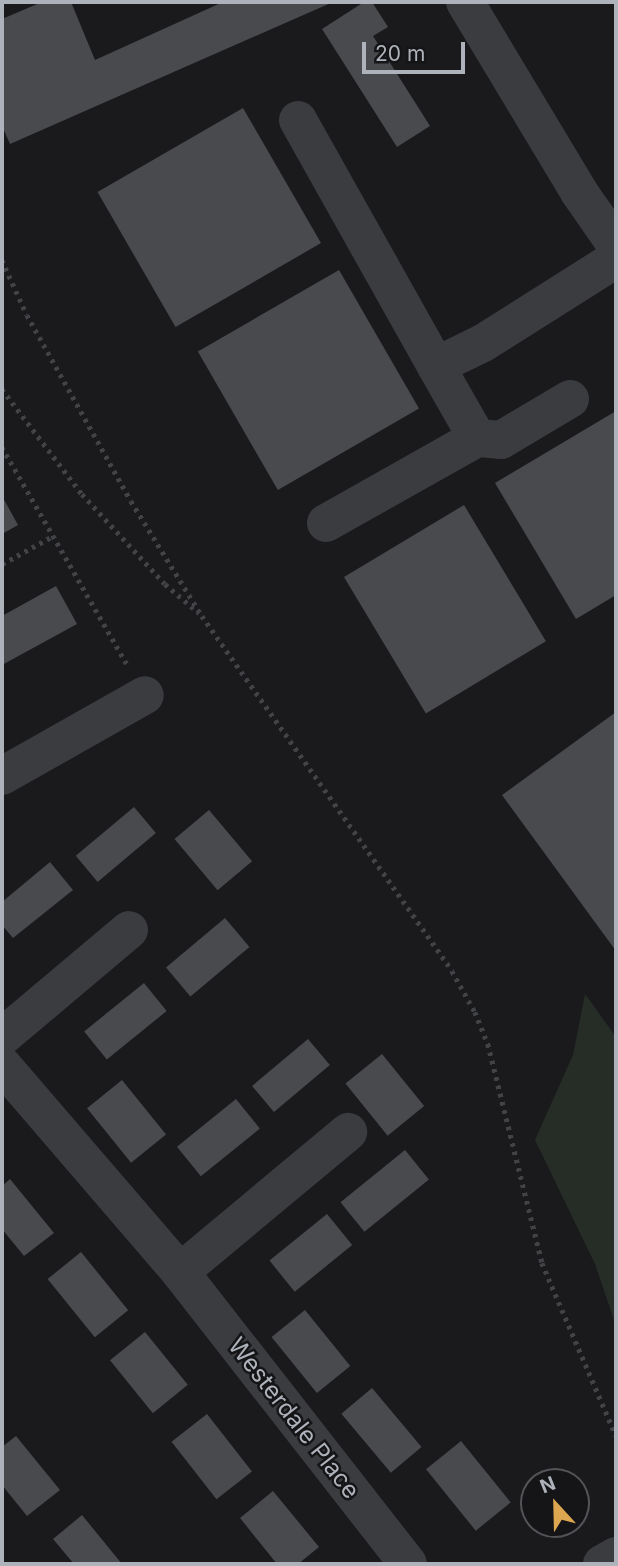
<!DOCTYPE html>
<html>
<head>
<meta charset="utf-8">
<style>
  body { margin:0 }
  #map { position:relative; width:618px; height:1566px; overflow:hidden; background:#1a1a1c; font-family:Inter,sans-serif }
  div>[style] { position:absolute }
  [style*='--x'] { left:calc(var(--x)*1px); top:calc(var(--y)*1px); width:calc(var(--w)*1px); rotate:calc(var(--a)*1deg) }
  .green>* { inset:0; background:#262d27 }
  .building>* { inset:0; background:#494a4e; transform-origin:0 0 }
  .path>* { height:4.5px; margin-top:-2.25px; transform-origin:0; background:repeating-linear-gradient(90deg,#414347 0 3.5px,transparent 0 8.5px) }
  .minor>* { height:38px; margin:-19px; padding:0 19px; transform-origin:19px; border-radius:19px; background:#3b3c40 }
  span { translate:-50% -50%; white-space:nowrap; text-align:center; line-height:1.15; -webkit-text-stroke:5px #151517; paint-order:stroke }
  .street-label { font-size:24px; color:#aeb2ba }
  .frame { position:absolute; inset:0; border:4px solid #aeb2ba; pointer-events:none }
  .north { position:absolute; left:520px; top:1468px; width:70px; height:70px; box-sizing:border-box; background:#151517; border:2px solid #525458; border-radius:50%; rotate:338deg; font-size:19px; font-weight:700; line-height:28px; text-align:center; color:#aeb2ba }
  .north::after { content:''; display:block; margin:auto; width:24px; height:32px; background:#dda650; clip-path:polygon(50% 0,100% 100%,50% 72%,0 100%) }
  .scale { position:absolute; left:362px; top:42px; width:103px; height:32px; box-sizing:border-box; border:4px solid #aeb2ba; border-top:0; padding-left:9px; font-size:21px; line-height:24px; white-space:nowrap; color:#aeb2ba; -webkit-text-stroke:5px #151517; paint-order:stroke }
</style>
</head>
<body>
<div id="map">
  <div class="green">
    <div style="clip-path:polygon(585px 994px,616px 1037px,616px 1326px,595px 1264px,535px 1140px,573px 1055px)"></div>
  </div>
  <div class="building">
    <div style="clip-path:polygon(42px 2px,71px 2px,95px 60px,223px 2px,333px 2px,10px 144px,2px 126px,2px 19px)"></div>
    <div style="clip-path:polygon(364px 2px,372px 2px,388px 27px,373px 36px,430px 126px,397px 147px,322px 29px)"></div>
    <div style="left:243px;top:108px;width:156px;height:168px;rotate:60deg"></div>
    <div style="left:339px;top:270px;width:160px;height:163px;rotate:60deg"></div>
    <div style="clip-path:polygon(616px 411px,616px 595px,576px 619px,495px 483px)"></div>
    <div style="clip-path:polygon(2px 496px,18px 525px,2px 534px)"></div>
    <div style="left:464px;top:505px;width:159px;height:140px;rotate:59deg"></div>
    <div style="clip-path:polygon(56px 586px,77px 624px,2px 665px,2px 616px)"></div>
    <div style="clip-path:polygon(616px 712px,616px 951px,502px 795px)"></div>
    <div style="left:134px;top:807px;width:34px;height:76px;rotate:50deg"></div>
    <div style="left:209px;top:810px;width:67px;height:45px;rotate:50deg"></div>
    <div style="clip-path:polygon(50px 862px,73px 890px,13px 938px,2px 925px,2px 902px)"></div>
    <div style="left:225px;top:918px;width:38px;height:77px;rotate:50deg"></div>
    <div style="left:144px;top:983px;width:36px;height:77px;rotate:51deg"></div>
    <div style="left:308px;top:1039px;width:34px;height:73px;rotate:50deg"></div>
    <div style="left:382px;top:1054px;width:67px;height:47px;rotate:51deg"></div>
    <div style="left:122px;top:1080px;width:70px;height:45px;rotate:51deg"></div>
    <div style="left:236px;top:1099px;width:38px;height:76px;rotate:51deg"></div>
    <div style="left:405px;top:1150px;width:38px;height:83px;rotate:51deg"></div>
    <div style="clip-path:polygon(10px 1179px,54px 1233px,24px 1256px,2px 1229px,2px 1186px)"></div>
    <div style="left:327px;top:1214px;width:40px;height:74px;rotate:51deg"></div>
    <div style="left:81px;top:1252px;width:75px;height:43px;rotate:51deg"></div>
    <div style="left:305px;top:1310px;width:72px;height:43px;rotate:51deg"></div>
    <div style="left:145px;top:1332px;width:68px;height:45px;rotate:51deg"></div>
    <div style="left:372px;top:1388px;width:77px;height:40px;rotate:50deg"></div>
    <div style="left:207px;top:1414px;width:73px;height:45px;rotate:52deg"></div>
    <div style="clip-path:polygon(16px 1436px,60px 1490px,27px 1516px,2px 1485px,2px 1447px)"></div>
    <div style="left:461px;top:1441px;width:79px;height:45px;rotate:51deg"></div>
    <div style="clip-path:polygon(273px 1491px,319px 1547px,298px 1564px,277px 1564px,240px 1518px)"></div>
    <div style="clip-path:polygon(82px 1515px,122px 1564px,74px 1564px,53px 1539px)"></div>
  </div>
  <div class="path">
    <div style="--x:2;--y:260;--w:60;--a:65.6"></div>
    <div style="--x:27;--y:315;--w:213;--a:60.8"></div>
    <div style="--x:131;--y:501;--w:135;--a:58.3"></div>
    <div style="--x:202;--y:616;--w:434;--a:54.8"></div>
    <div style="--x:452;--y:971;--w:47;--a:60.7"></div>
    <div style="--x:475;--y:1012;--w:35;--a:68"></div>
    <div style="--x:488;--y:1044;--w:226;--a:76.1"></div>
    <div style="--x:542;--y:1263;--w:188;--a:66.8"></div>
    <div style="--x:2;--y:389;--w:132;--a:52.7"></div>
    <div style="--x:82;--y:494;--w:122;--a:47.3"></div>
    <div style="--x:165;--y:584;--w:45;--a:40.5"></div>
    <div style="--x:2;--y:447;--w:250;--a:60.1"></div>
    <div style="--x:2;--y:564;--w:58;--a:-28.8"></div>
  </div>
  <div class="minor">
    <div style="--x:465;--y:2;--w:222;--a:59"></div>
    <div style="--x:579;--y:192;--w:65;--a:55.1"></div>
    <div style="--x:298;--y:120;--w:282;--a:60.7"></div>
    <div style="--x:570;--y:399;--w:80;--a:149.3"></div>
    <div style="--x:501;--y:440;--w:24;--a:-175"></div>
    <div style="--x:477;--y:438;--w:83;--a:-119.7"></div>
    <div style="--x:436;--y:366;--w:52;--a:-26.1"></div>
    <div style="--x:483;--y:343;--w:157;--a:-32.3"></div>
    <div style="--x:326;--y:523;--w:173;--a:-29.4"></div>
    <div style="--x:2;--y:776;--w:164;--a:-29.5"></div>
    <div style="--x:2;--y:1037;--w:166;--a:-40.1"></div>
    <div style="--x:2;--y:1065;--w:273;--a:49.3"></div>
    <div style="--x:180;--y:1272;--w:370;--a:52"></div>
    <div style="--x:180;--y:1272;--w:219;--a:-39.8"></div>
    <div style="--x:602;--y:1564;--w:16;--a:-30"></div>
  </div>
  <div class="street-label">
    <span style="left:294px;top:1418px;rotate:52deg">Westerdale Place</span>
  </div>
  <div class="frame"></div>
  <div class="north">N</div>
  <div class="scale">20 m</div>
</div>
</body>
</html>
